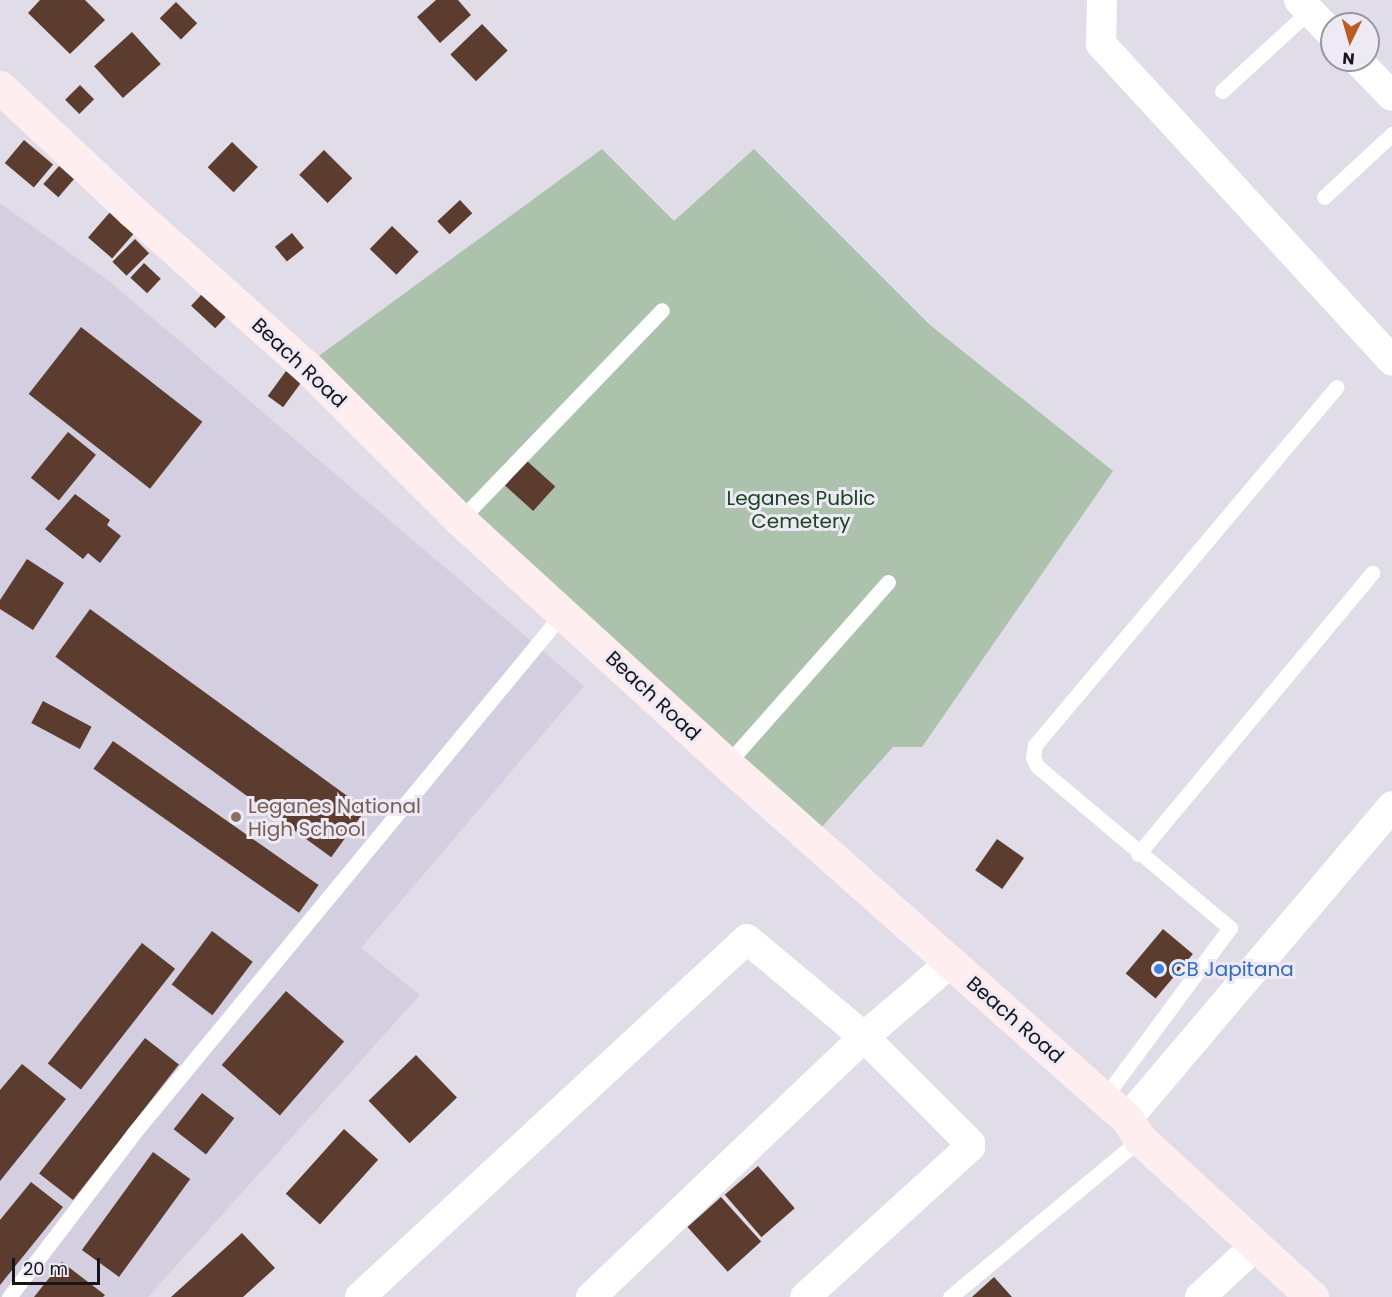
<!DOCTYPE html>
<html>
<head>
<meta charset="utf-8">
<style>
  body { margin:0 }
  #map { position:relative; width:1392px; height:1297px; overflow:hidden; background:#e0dde8; font-family:Poppins,sans-serif }
  div>[style] { position:absolute }
  [style*='--x'] { left:calc(var(--x)*1px); top:calc(var(--y)*1px); width:calc(var(--w)*1px); rotate:calc(var(--a)*1deg) }
  .built>* { inset:0; background:#d3cfe1 }
  .green>* { inset:0; background:#acc2ad }
  .building>* { inset:0; background:#5b3c2e; transform-origin:0 0 }
  .lane>* { height:15px; margin:-7.5px; padding:0 7.5px; transform-origin:7.5px; border-radius:7.5px; background:#fff }
  .street>* { height:30px; margin:-15px; padding:0 15px; transform-origin:15px; border-radius:15px; background:#fff }
  .secondary>* { height:33px; margin:-16.5px; padding:0 16.5px; transform-origin:16.5px; border-radius:16.5px; background:#feeeef }
  .dots>* { width:16px; height:16px; translate:-50% -50%; box-sizing:border-box; border:3px solid #edeaf5; border-radius:50% }
  span { translate:-50% -50%; white-space:nowrap; text-align:center; line-height:1.15; -webkit-text-stroke:6px #edeaf5; paint-order:stroke }
  .street-label { font-size:20px; color:#161519 }
  .park-label { font-size:20px; color:#18441e }
  .education-label { font-size:20px; color:#785e54 }
  .left { translate:0 -50%; text-align:left }
  .shop-label { font-size:20px; color:#366cbe }
  .north { position:absolute; left:1320px; top:12px; width:60px; height:60px; box-sizing:border-box; background:#edeaf5; border:2px solid #97959d; border-radius:50%; rotate:185deg; font-size:16px; font-weight:700; line-height:24px; text-align:center; color:#161519 }
  .north::after { content:''; display:block; margin:auto; width:21px; height:27px; background:#bd5a24; clip-path:polygon(50% 0,100% 100%,50% 72%,0 100%) }
  .scale { position:absolute; left:12px; top:1258px; width:88px; height:27px; box-sizing:border-box; border:3px solid #161519; border-top:0; padding-left:8px; font-size:18px; line-height:21px; white-space:nowrap; color:#161519; -webkit-text-stroke:4px #edeaf5; paint-order:stroke }
</style>
</head>
<body>
<div id="map">
  <div class="built">
    <div style="clip-path:polygon(0 203px,109px 281px,584px 686px,361px 948px,420px 995px,148px 1297px,0 1297px)"></div>
  </div>
  <div class="green">
    <div style="clip-path:polygon(602px 149px,674px 221px,754px 149px,930px 325px,1113px 471px,922px 747px,893px 747px,813px 837px,316px 358px)"></div>
  </div>
  <div class="building">
    <div style="clip-path:polygon(40px 0,85px 0,105px 20px,70px 54px,28px 13px)"></div>
    <div style="clip-path:polygon(436px 0,458px 0,471px 15px,440px 43px,417px 17px)"></div>
    <div style="left:176px;top:2px;width:30px;height:23px;rotate:45deg"></div>
    <div style="left:482px;top:24px;width:37px;height:44px;rotate:46deg"></div>
    <div style="left:132px;top:32px;width:43px;height:51px;rotate:48deg"></div>
    <div style="left:80px;top:85px;width:20px;height:21px;rotate:45deg"></div>
    <div style="left:24px;top:140px;width:38px;height:30px;rotate:40deg"></div>
    <div style="left:232px;top:142px;width:36px;height:35px;rotate:44deg"></div>
    <div style="left:324px;top:150px;width:40px;height:35px;rotate:45deg"></div>
    <div style="left:59px;top:166px;width:20px;height:24px;rotate:41deg"></div>
    <div style="left:460px;top:200px;width:18px;height:31px;rotate:47deg"></div>
    <div style="left:111px;top:211px;width:32px;height:35px;rotate:41deg"></div>
    <div style="left:392px;top:226px;width:37px;height:32px;rotate:44deg"></div>
    <div style="left:292px;top:233px;width:19px;height:22px;rotate:51deg"></div>
    <div style="left:135px;top:239px;width:20px;height:32px;rotate:45deg"></div>
    <div style="left:144px;top:263px;width:23px;height:20px;rotate:43deg"></div>
    <div style="left:202px;top:294px;width:33px;height:16px;rotate:43deg"></div>
    <div style="left:81px;top:327px;width:154px;height:85px;rotate:38deg"></div>
    <div style="left:286px;top:371px;width:19px;height:31px;rotate:36deg"></div>
    <div style="left:68px;top:432px;width:36px;height:59px;rotate:39deg"></div>
    <div style="left:527px;top:461px;width:38px;height:33px;rotate:42deg"></div>
    <div style="clip-path:polygon(75px 494px,110px 520px,107px 525px,121px 536px,100px 563px,88px 553px,83px 559px,45px 529px)"></div>
    <div style="clip-path:polygon(27px 559px,64px 583px,33px 630px,0 609px,0 600px)"></div>
    <div style="left:90px;top:609px;width:341px;height:59px;rotate:36deg"></div>
    <div style="left:43px;top:701px;width:55px;height:25px;rotate:28deg"></div>
    <div style="left:113px;top:741px;width:251px;height:34px;rotate:35deg"></div>
    <div style="left:997px;top:839px;width:33px;height:38px;rotate:35deg"></div>
    <div style="left:1163px;top:929px;width:39px;height:58px;rotate:40deg"></div>
    <div style="left:212px;top:931px;width:51px;height:67px;rotate:37deg"></div>
    <div style="left:142px;top:943px;width:42px;height:153px;rotate:38deg"></div>
    <div style="left:286px;top:991px;width:77px;height:98px;rotate:41deg"></div>
    <div style="left:145px;top:1038px;width:43px;height:172px;rotate:38deg"></div>
    <div style="left:416px;top:1055px;width:59px;height:66px;rotate:46deg"></div>
    <div style="clip-path:polygon(22px 1064px,66px 1099px,0 1181px,0 1090px)"></div>
    <div style="left:202px;top:1093px;width:41px;height:46px;rotate:38deg"></div>
    <div style="left:344px;top:1129px;width:46px;height:87px;rotate:42deg"></div>
    <div style="left:153px;top:1152px;width:46px;height:121px;rotate:36deg"></div>
    <div style="left:758px;top:1166px;width:56px;height:44px;rotate:49deg"></div>
    <div style="clip-path:polygon(31px 1182px,63px 1207px,0 1285px,0 1220px)"></div>
    <div style="left:721px;top:1197px;width:60px;height:45px;rotate:48deg"></div>
    <div style="clip-path:polygon(242px 1233px,275px 1268px,243px 1297px,171px 1297px)"></div>
    <div style="clip-path:polygon(62px 1262px,105px 1295px,103px 1297px,34px 1297px)"></div>
    <div style="clip-path:polygon(994px 1277px,1012px 1297px,972px 1297px)"></div>
  </div>
  <div class="lane">
    <div style="--x:1222;--y:91;--w:118;--a:-42.6"></div>
    <div style="--x:1324;--y:197;--w:93;--a:-42.8"></div>
    <div style="--x:460;--y:520;--w:291;--a:-46.1"></div>
    <div style="--x:727;--y:764;--w:243;--a:-48.5"></div>
    <div style="--x:1138;--y:854;--w:366;--a:-50.2"></div>
    <div style="--x:1104;--y:1098;--w:212;--a:-53.5"></div>
    <div style="--x:1230;--y:928;--w:252;--a:-140"></div>
    <div style="--x:1037;--y:766;--w:10;--a:-114"></div>
    <div style="--x:1033;--y:757;--w:12;--a:-81"></div>
    <div style="--x:1035;--y:745;--w:468;--a:-49.9"></div>
    <div style="--x:9;--y:1297;--w:205;--a:-52.7"></div>
    <div style="--x:133;--y:1134;--w:676;--a:-50.47"></div>
    <div style="--x:950;--y:1297;--w:247;--a:-39.7"></div>
  </div>
  <div class="street">
    <div style="--x:1102;--y:0;--w:44;--a:91.3"></div>
    <div style="--x:1101;--y:44;--w:430;--a:47.4"></div>
    <div style="--x:1299;--y:0;--w:47;--a:45.9"></div>
    <div style="--x:1357;--y:60;--w:50;--a:45.8"></div>
    <div style="--x:1127;--y:1119;--w:410;--a:-49.7"></div>
    <div style="--x:360;--y:1297;--w:527;--a:-42.77"></div>
    <div style="--x:747;--y:939;--w:153;--a:39.9"></div>
    <div style="--x:864;--y:1037;--w:150;--a:45"></div>
    <div style="--x:970;--y:1143;--w:4;--a:90"></div>
    <div style="--x:970;--y:1147;--w:223;--a:137.7"></div>
    <div style="--x:591;--y:1297;--w:377;--a:-43.6"></div>
    <div style="--x:864;--y:1037;--w:113;--a:-40.7"></div>
    <div style="--x:1200;--y:1297;--w:75;--a:-42.8"></div>
  </div>
  <div class="secondary">
    <div style="--x:0;--y:87;--w:181;--a:43.2"></div>
    <div style="--x:132;--y:211;--w:237;--a:41.8"></div>
    <div style="--x:309;--y:369;--w:214;--a:45"></div>
    <div style="--x:460;--y:520;--w:362;--a:42.4"></div>
    <div style="--x:727;--y:764;--w:512;--a:41.6"></div>
    <div style="--x:1110;--y:1104;--w:23;--a:41"></div>
    <div style="--x:1127;--y:1119;--w:24;--a:57"></div>
    <div style="--x:1140;--y:1139;--w:234;--a:42.6"></div>
  </div>
  <div class="dots">
    <div style="left:236px;top:817px;background:#8d6e63"></div>
    <div style="left:1159px;top:969px;background:#3f7fe0"></div>
  </div>
  <div class="street-label">
    <span style="left:299px;top:363px;rotate:43deg">Beach Road</span>
    <span style="left:653px;top:696px;rotate:43deg">Beach Road</span>
    <span style="left:1015px;top:1020px;rotate:41deg">Beach Road</span>
  </div>
  <div class="park-label">
    <span style="left:801px;top:510px">Leganes Public<br>Cemetery</span>
  </div>
  <div class="education-label">
    <span class="left" style="left:248px;top:818px">Leganes National<br>High School</span>
  </div>
  <div class="shop-label">
    <span class="left" style="left:1171px;top:969px">CB Japitana</span>
  </div>
  <div class="north">N</div>
  <div class="scale">20 m</div>
</div>
</body>
</html>
